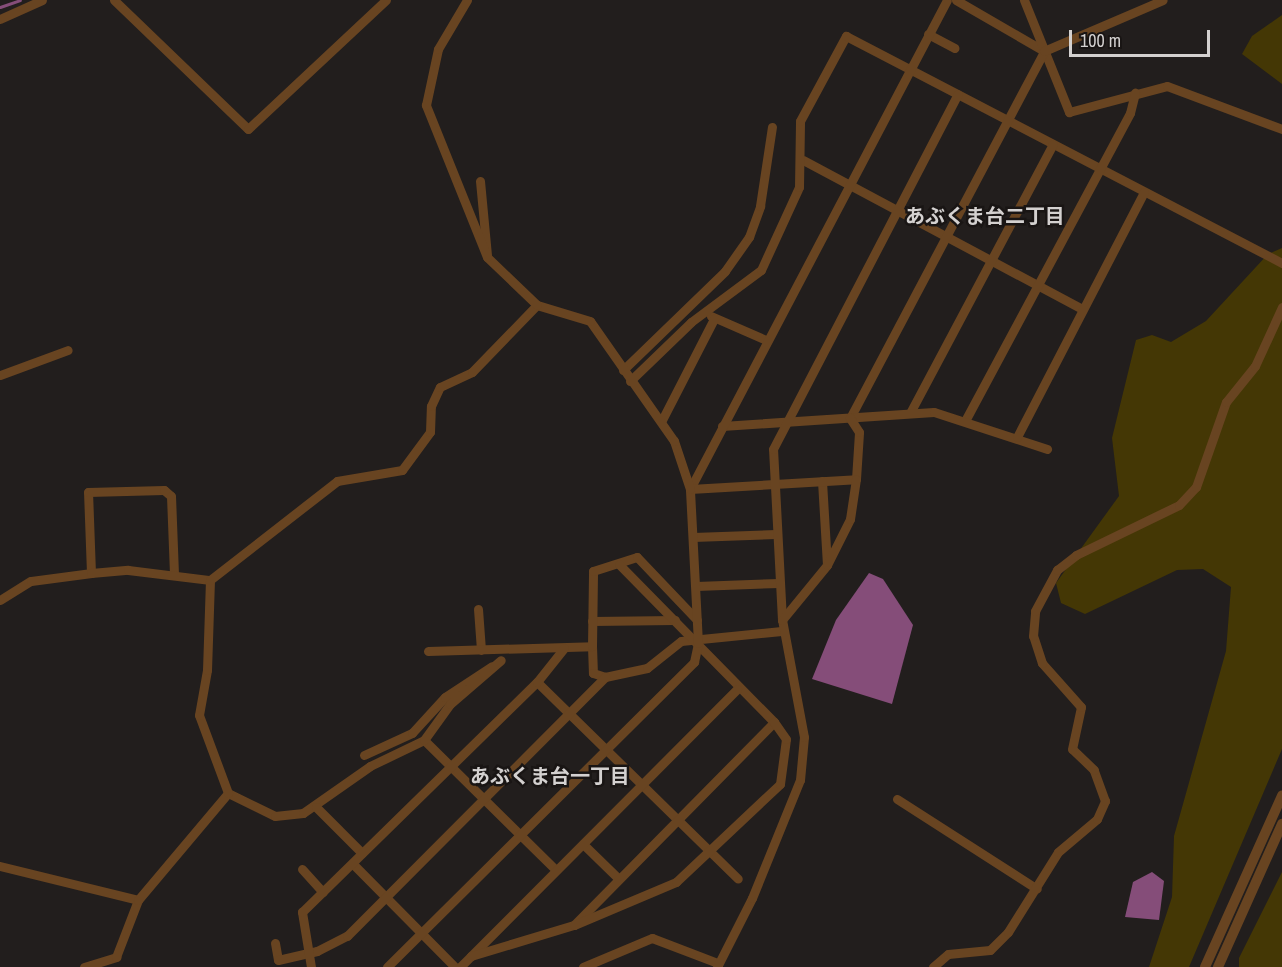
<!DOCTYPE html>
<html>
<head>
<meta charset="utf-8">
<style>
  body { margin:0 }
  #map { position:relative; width:1282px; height:967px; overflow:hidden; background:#221e1d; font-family:"Archivo Narrow","Noto Sans JP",sans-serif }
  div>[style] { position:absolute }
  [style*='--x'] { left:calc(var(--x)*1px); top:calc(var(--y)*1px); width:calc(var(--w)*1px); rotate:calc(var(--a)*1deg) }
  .green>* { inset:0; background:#443705 }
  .water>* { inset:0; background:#854d79 }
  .stream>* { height:3px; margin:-1.5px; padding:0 1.5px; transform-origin:1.5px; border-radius:1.5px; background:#854d79 }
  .minor>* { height:9px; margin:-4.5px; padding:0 4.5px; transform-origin:4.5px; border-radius:4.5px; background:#684421 }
  .tertiary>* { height:10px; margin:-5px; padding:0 5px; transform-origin:5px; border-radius:5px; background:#684421 }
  span { translate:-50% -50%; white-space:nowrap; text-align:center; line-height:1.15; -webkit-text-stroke:5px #191514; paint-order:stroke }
  .neighbourhood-label { font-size:20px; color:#d4d1d0; font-weight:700 }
  .scale { position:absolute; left:1069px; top:30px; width:141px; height:27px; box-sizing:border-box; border:3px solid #d4d1d0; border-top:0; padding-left:8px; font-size:18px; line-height:21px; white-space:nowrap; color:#d4d1d0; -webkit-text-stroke:4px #191514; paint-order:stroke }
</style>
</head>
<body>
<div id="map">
  <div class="green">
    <div style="clip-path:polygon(1282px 15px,1282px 84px,1242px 54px,1252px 36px)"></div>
    <div style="clip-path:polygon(1282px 248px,1282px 749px,1189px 967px,1149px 967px,1172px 897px,1174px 836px,1226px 651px,1231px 587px,1203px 569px,1177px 570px,1085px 614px,1061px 603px,1056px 583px,1119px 496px,1112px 438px,1136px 340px,1152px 335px,1171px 342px,1206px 321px,1268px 254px)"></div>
    <div style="clip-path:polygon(1282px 872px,1282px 967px,1239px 967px,1239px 958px)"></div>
  </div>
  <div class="water">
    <div style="clip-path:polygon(869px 573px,883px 579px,913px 625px,892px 704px,812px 679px,836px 620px)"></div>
    <div style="clip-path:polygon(1152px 872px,1164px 881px,1159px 920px,1125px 917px,1133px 882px)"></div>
  </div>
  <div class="stream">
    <div style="--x:0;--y:7;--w:21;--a:-19"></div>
  </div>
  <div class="minor">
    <div style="--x:114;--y:0;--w:186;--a:43.9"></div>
    <div style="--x:248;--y:129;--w:189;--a:-43.1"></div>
    <div style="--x:956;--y:0;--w:102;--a:30.1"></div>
    <div style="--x:1024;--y:0;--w:121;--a:68.1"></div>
    <div style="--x:1069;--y:112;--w:101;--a:-14.9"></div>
    <div style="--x:1167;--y:86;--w:123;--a:20.5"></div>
    <div style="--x:0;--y:19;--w:46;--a:-24.3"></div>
    <div style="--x:928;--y:34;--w:30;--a:28"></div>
    <div style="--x:803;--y:160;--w:316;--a:28.1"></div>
    <div style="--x:480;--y:181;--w:74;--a:84.6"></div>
    <div style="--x:711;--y:316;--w:60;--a:23.6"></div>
    <div style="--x:623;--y:370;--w:142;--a:-44.1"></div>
    <div style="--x:725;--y:271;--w:42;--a:-54.8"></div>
    <div style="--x:749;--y:237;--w:33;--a:-70"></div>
    <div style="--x:760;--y:206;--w:80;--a:-81.4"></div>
    <div style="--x:0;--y:375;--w:72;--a:-20.2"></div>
    <div style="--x:630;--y:381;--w:85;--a:-44"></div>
    <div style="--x:691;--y:322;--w:87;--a:-36.6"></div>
    <div style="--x:761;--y:270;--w:91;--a:-65.4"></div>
    <div style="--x:799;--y:187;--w:66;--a:-89.1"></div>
    <div style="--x:800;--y:121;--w:97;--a:-61.6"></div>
    <div style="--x:846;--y:36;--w:492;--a:27.5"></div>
    <div style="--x:911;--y:411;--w:302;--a:-62"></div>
    <div style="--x:850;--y:418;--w:415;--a:-62.1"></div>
    <div style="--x:1044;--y:51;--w:129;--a:-23.2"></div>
    <div style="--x:966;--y:419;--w:347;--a:-61.8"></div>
    <div style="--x:1130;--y:113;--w:21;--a:-76"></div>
    <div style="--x:662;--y:420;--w:114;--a:-62.8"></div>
    <div style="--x:722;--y:426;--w:212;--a:-3.8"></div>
    <div style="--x:934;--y:412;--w:119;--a:18.1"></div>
    <div style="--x:1017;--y:437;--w:276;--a:-62.6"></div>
    <div style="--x:822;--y:481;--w:84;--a:86.6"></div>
    <div style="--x:690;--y:489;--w:552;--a:-62.28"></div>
    <div style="--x:690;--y:489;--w:166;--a:-3.4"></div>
    <div style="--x:856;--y:479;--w:47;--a:-86.3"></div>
    <div style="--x:859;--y:432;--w:17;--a:-123"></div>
    <div style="--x:693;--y:537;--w:83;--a:-2.1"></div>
    <div style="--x:91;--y:573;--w:81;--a:-92.1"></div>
    <div style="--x:88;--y:492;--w:76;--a:-1.5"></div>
    <div style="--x:164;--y:490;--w:9;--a:41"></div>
    <div style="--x:171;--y:496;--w:79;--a:87.8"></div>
    <div style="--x:696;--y:586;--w:83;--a:-2.1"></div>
    <div style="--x:0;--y:600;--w:36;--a:-32"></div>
    <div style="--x:31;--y:581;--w:61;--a:-7.6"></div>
    <div style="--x:91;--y:573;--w:37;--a:-5"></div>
    <div style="--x:128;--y:570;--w:83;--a:7"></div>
    <div style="--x:478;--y:609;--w:41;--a:85.8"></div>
    <div style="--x:782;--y:620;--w:171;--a:-93"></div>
    <div style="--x:773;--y:449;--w:400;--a:-62.5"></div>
    <div style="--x:592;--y:621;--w:83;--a:-0.7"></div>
    <div style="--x:592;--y:646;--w:27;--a:88"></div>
    <div style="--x:593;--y:673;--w:13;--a:18"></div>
    <div style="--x:605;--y:677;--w:43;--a:-12.1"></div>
    <div style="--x:647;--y:668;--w:43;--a:-38.5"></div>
    <div style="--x:681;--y:641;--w:101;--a:-5.7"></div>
    <div style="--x:428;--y:651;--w:164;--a:-1.7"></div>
    <div style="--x:592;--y:646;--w:75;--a:-89.2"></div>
    <div style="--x:593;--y:571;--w:46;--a:-17.7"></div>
    <div style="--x:637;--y:557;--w:87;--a:46.4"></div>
    <div style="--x:537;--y:682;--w:281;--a:44.4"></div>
    <div style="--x:424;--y:740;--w:185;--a:44.6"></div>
    <div style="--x:364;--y:755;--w:53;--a:-24.6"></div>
    <div style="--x:412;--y:733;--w:49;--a:-47.5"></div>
    <div style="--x:445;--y:697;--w:56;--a:-33.4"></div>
    <div style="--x:228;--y:793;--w:52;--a:26.1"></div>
    <div style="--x:275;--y:816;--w:28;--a:-6"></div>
    <div style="--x:303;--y:813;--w:82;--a:-35"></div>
    <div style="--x:370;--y:766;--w:60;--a:-25.7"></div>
    <div style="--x:424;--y:740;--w:44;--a:-54.2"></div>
    <div style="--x:450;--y:704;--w:67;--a:-40.8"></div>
    <div style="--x:897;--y:799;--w:166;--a:32.7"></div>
    <div style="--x:316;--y:807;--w:65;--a:45"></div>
    <div style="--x:583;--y:844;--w:49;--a:44.2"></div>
    <div style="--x:353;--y:864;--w:145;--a:45.3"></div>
    <div style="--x:0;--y:866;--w:142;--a:13.8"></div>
    <div style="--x:302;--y:869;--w:31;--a:48"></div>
    <div style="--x:574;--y:925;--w:285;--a:-45.4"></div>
    <div style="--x:774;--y:722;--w:221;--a:-134.5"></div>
    <div style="--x:275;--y:943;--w:17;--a:80"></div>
    <div style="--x:278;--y:960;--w:40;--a:-13"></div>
    <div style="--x:317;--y:951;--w:34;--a:-27"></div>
    <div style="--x:347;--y:936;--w:366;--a:-45.1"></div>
    <div style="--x:471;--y:956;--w:377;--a:-45.1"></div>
    <div style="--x:84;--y:967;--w:34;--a:-17"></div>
    <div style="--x:116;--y:957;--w:61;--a:-68.9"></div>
    <div style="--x:138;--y:900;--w:140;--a:-49.9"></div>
    <div style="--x:228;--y:793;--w:83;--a:-110.4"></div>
    <div style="--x:199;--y:715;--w:46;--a:-79.9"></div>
    <div style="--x:207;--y:670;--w:90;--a:-88.1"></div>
    <div style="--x:210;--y:580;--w:161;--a:-37.9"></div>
    <div style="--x:337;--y:481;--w:66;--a:-9.6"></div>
    <div style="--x:402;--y:470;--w:47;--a:-53.6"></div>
    <div style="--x:430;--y:432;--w:26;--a:-88"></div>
    <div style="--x:431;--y:406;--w:21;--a:-65"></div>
    <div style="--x:440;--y:387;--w:35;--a:-25"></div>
    <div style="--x:472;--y:372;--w:93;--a:-45.9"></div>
    <div style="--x:311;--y:967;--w:56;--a:-99.3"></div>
    <div style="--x:302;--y:912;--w:329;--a:-44.4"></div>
    <div style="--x:537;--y:682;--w:43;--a:-51.5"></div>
    <div style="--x:387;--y:967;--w:433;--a:-44.8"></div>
    <div style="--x:694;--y:662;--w:19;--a:-78"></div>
    <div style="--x:698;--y:643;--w:154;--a:-93"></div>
    <div style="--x:690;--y:489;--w:51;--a:-108.4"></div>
    <div style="--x:674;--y:441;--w:146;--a:-125"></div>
    <div style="--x:590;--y:321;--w:55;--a:-163.2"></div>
    <div style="--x:537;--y:305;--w:69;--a:-136.2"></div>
    <div style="--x:487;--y:257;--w:164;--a:-111.9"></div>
    <div style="--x:426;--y:105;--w:57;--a:-77.9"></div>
    <div style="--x:438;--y:49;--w:57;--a:-59.4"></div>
    <div style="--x:460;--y:967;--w:16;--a:-45"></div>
    <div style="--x:471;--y:956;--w:108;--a:-16.8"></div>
    <div style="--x:574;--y:925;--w:111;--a:-22.9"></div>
    <div style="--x:676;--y:882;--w:143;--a:-43.3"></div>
    <div style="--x:780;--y:784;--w:45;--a:-82.4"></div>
    <div style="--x:786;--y:739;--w:21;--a:-125"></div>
    <div style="--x:583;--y:967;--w:75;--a:-22.8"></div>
    <div style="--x:652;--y:938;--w:67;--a:20.9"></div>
    <div style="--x:717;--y:967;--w:77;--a:-63.1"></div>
    <div style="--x:752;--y:898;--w:127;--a:-67.9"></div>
    <div style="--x:800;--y:780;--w:43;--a:-84.7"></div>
    <div style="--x:804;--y:737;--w:119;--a:-100.6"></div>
    <div style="--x:782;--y:620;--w:71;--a:-50.7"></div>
    <div style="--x:827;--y:565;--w:51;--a:-63.4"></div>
    <div style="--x:850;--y:519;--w:40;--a:-81.5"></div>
    <div style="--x:933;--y:967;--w:20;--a:-41"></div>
    <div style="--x:948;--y:954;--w:42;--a:-5.4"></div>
    <div style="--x:990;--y:950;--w:25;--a:-45"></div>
    <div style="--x:1008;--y:932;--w:94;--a:-58"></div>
    <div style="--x:1058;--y:852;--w:51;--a:-40.2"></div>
    <div style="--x:1097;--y:819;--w:20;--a:-66"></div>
    <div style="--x:1105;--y:801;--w:33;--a:-110"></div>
    <div style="--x:1094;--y:770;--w:30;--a:-136"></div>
    <div style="--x:1072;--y:749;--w:43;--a:-77.9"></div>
    <div style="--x:1081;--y:707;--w:59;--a:-131.6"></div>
    <div style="--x:1042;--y:663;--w:28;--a:-108"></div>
    <div style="--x:1033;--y:636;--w:25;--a:-85"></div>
    <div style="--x:1035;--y:611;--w:47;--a:-61.8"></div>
    <div style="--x:1057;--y:570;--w:24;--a:-38"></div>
    <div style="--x:1076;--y:555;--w:114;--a:-25.9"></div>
    <div style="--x:1179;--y:505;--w:25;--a:-47"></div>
    <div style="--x:1196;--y:487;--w:90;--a:-70.6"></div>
    <div style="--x:1226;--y:402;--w:46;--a:-51.1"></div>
    <div style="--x:1255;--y:366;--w:65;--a:-65.4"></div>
  </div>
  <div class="tertiary">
    <div style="--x:1205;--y:967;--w:188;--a:-65.8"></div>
    <div style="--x:1218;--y:967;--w:157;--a:-65.9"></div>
  </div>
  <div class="neighbourhood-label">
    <span style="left:985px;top:215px">あぶくま台二丁目</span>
    <span style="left:550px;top:775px">あぶくま台一丁目</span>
  </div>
  <div class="scale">100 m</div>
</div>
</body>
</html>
